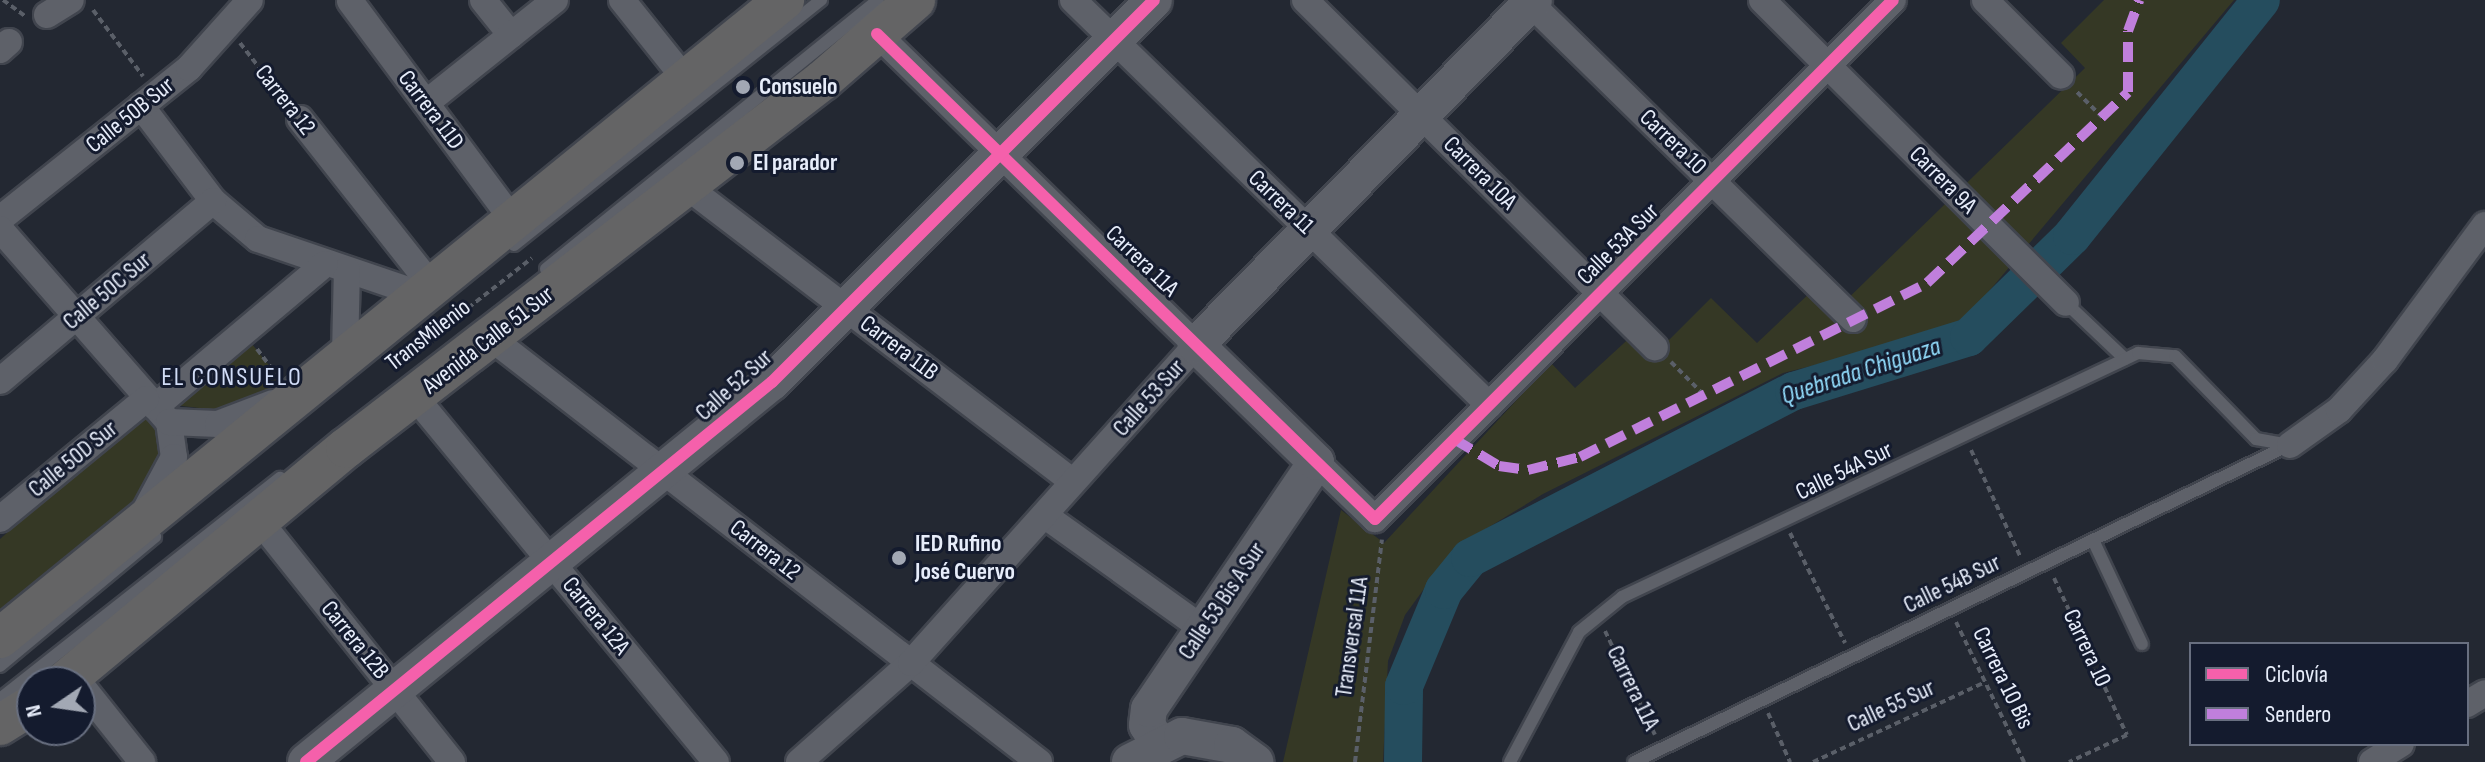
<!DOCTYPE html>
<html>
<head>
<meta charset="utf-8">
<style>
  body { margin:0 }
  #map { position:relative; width:2485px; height:762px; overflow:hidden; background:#232832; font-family:"Sofia Sans Condensed",sans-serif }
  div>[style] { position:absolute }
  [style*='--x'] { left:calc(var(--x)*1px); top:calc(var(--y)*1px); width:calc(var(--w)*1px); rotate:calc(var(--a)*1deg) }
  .green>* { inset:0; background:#353825 }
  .river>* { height:38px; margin:-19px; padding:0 19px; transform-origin:19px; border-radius:19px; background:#254d5e }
  .path>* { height:4px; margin-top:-2px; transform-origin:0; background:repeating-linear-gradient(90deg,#5a5f68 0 6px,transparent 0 10px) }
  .roads { filter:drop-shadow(2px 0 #41454e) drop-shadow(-2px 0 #41454e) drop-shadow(0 2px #41454e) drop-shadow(0 -2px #41454e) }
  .lane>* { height:12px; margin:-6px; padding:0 6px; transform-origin:6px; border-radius:6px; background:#5e6169 }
  .street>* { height:26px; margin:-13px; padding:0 13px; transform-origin:13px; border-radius:13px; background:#5e6169 }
  .secondary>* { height:36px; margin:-18px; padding:0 18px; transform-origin:18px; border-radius:18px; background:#5e6169 }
  .primary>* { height:40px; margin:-20px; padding:0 20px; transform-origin:20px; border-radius:20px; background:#646465 }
  .quiet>* { height:10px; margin-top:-5px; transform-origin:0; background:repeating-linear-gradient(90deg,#c07fdc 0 20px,transparent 0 30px) }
  .cycleway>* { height:12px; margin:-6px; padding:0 6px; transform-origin:6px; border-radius:6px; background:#f560ab }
  .dots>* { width:22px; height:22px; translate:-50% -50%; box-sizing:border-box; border:4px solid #141b2e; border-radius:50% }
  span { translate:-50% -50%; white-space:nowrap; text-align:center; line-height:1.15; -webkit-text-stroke:6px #141b2e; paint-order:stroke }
  .poi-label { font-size:24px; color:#e7edfa; font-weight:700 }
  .left { translate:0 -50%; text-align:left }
  .street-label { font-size:24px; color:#e7edfa }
  .water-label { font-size:26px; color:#93defe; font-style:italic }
  .neighbourhood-label { font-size:26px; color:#d1dcf6; letter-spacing:2px }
  .legend { position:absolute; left:2189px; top:642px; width:280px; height:104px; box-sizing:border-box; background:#141b2e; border:2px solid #686f80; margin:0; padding:10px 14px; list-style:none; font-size:24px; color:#e7edfa }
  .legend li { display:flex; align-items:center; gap:16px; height:40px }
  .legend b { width:40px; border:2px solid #686f80 }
  .north { position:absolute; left:16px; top:666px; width:80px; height:80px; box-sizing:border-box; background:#141b2e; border:2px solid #686f80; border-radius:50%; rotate:257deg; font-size:22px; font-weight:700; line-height:32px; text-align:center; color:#e7edfa }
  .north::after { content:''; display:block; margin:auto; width:28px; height:36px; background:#a2a8b4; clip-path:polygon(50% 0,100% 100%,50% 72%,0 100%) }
</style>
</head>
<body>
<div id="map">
  <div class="green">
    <div style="clip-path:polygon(2104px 0,2234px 0,1969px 315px,1928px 337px,1783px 373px,1543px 494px,1453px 549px,1405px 615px,1388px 661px,1383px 762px,1283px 762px,1341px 510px,1384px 543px,1551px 363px,1575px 388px,1648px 321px,1669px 340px,1711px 298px,1757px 343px,1814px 289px,1836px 310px,2085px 68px,2061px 43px)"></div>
    <div style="clip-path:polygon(248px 339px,283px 383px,224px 411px,174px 405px)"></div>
    <div style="clip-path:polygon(145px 411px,165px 435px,165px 447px,133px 501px,0 609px,0 539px)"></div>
  </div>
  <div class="river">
    <div style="--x:1403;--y:762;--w:76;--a:-89.2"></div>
    <div style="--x:1404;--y:686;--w:104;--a:-67.4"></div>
    <div style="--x:1444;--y:590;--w:41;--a:-50.9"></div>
    <div style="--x:1470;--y:558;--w:365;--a:-27.3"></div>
    <div style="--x:1794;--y:391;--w:183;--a:-17.1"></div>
    <div style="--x:1969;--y:337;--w:144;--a:-44.4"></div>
    <div style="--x:2072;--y:236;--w:302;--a:-51.3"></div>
  </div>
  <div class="path">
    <div style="--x:3;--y:0;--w:29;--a:36"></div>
    <div style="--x:93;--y:10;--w:83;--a:52.9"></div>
    <div style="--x:240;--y:43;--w:75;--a:52.1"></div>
    <div style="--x:2077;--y:92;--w:40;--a:45"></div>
    <div style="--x:468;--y:308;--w:81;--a:-38"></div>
    <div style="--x:257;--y:349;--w:31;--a:53"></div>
    <div style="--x:1671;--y:362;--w:44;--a:45"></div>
    <div style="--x:1971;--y:450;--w:119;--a:65.2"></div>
    <div style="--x:1790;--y:533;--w:123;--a:63.4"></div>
    <div style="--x:2054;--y:578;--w:173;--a:65.1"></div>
    <div style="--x:2127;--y:735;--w:64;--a:155"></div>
    <div style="--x:1956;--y:622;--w:156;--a:64.1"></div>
    <div style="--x:1605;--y:631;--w:115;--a:64.3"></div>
    <div style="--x:1768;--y:713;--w:54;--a:65.8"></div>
    <div style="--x:1355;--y:762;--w:224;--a:-83.1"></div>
    <div style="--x:1813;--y:762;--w:190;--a:-24.9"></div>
  </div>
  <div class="roads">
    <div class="lane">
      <div style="--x:514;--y:245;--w:393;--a:-38.6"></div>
      <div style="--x:546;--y:269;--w:427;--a:-39"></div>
      <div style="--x:2066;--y:303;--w:81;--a:43.5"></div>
      <div style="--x:2093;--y:540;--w:115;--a:64.8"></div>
      <div style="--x:0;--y:666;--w:202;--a:-39.8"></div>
      <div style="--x:0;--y:699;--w:357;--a:-38.3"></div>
      <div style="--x:1510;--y:762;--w:147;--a:-62"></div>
      <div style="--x:1579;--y:632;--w:55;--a:-39.1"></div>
      <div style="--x:1622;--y:597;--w:571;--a:-25.31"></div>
      <div style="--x:2138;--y:353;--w:37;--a:5"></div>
      <div style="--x:2175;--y:356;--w:116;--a:45.7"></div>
      <div style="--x:2256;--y:439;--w:35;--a:10"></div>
      <div style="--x:1634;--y:762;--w:721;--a:-25.82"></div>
    </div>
    <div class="street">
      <div style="--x:483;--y:0;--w:45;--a:51.3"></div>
      <div style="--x:622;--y:0;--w:101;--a:51.4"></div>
      <div style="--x:1073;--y:0;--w:581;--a:44.23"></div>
      <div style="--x:1305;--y:0;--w:493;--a:44.8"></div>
      <div style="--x:1527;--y:0;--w:456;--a:44.4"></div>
      <div style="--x:1762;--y:0;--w:429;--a:44.9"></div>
      <div style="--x:1985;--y:0;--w:107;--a:45"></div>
      <div style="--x:350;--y:1;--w:272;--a:53.4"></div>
      <div style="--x:47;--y:15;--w:28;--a:-32"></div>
      <div style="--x:0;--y:50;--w:12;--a:-42"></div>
      <div style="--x:426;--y:103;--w:165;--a:-38.6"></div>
      <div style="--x:141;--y:106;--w:119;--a:52.8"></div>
      <div style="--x:213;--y:201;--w:59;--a:40.2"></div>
      <div style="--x:258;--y:239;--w:171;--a:18.8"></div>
      <div style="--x:300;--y:119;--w:211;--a:51.7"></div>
      <div style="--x:686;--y:186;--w:487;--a:37.4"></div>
      <div style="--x:0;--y:219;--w:242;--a:-38.6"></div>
      <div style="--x:189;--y:68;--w:91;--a:-48.1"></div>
      <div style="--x:0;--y:229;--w:257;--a:48.8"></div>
      <div style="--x:169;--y:422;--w:35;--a:82"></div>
      <div style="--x:174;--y:457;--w:59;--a:118.3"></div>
      <div style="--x:491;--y:338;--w:693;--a:37.73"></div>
      <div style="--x:345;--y:355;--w:85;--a:-88.7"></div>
      <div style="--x:0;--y:381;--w:279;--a:-40.2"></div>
      <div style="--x:415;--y:397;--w:473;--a:50.5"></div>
      <div style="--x:155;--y:407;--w:222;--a:-40.1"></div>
      <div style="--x:169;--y:422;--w:49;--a:2.3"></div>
      <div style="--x:218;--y:424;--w:59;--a:-20.9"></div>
      <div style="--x:2290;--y:445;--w:60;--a:-35.5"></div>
      <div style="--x:2339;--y:410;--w:68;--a:-47.4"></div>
      <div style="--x:2385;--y:360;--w:168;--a:-53.5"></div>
      <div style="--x:1316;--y:462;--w:82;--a:44"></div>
      <div style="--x:1375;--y:519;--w:733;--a:-45.06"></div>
      <div style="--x:1044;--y:515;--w:196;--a:35.6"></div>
      <div style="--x:0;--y:519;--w:189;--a:-39.4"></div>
      <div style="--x:258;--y:519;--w:311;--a:51.4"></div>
      <div style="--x:80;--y:684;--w:100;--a:51.5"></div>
      <div style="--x:2467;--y:704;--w:21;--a:-31"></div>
      <div style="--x:799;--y:762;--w:149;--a:-41.5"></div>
      <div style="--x:911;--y:663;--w:427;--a:-48.1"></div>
      <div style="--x:1196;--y:345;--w:446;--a:-135.7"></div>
      <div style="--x:2372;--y:762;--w:34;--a:-32"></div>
    </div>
    <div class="secondary">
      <div style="--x:1158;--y:743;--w:21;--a:-121"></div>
      <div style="--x:1147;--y:725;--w:16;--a:-83"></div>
      <div style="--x:1149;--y:709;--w:298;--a:-55.9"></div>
      <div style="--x:1316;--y:462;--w:168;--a:-135.7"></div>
      <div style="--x:1196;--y:345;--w:483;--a:-45.6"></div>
      <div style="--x:306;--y:762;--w:601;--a:-39.2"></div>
      <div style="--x:772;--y:382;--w:540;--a:-45"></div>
      <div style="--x:1130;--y:762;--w:58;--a:-26.6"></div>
      <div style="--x:1182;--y:736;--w:51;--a:10.2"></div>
      <div style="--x:1232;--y:745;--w:29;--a:36"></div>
    </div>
    <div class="primary">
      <div style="--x:0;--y:638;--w:1011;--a:-39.14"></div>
      <div style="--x:64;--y:682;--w:366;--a:-39.7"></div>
      <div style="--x:346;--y:448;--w:602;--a:-37.65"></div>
      <div style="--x:823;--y:80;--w:122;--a:-41"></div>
      <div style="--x:0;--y:725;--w:38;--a:-32"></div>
    </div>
  </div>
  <div class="quiet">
    <div style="--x:1454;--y:439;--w:52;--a:31"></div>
    <div style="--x:1499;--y:466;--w:29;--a:8"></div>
    <div style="--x:1528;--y:470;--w:54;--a:-14"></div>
    <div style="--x:1580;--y:457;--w:388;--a:-26.6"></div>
    <div style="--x:1927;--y:283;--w:277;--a:-43.5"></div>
    <div style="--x:2128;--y:92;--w:61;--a:-90"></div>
    <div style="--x:2128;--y:31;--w:33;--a:-70"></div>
  </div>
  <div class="cycleway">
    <div style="--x:877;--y:34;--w:695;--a:44.24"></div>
    <div style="--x:1375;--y:519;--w:733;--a:-45.06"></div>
    <div style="--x:306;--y:762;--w:601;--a:-39.2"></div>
    <div style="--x:772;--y:382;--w:540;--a:-45"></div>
  </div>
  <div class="dots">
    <div style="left:743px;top:87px;background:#a2a8b4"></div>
    <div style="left:737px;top:163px;background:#a2a8b4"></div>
    <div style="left:899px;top:558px;background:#a2a8b4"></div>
  </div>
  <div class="poi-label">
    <span class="left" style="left:759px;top:87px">Consuelo</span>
    <span class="left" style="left:753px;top:163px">El parador</span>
    <span class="left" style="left:915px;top:558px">IED Rufino<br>José Cuervo</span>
  </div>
  <div class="street-label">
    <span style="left:285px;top:100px;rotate:52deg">Carrera 12</span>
    <span style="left:431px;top:110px;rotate:53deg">Carrera 11D</span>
    <span style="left:130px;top:115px;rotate:-39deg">Calle 50B Sur</span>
    <span style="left:1673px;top:142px;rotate:44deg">Carrera 10</span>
    <span style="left:1480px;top:173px;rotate:45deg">Carrera 10A</span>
    <span style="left:1943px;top:180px;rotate:45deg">Carrera 9A</span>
    <span style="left:1281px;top:202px;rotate:44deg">Carrera 11</span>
    <span style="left:1618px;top:244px;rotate:-45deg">Calle 53A Sur</span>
    <span style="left:1142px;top:261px;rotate:44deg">Carrera 11A</span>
    <span style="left:107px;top:291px;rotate:-40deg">Calle 50C Sur</span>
    <span style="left:428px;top:335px;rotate:-38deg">TransMilenio</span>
    <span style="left:488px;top:340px;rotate:-38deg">Avenida Calle 51 Sur</span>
    <span style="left:899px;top:348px;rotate:37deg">Carrera 11B</span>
    <span style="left:734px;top:385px;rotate:-42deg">Calle 52 Sur</span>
    <span style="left:1149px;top:398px;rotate:-48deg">Calle 53 Sur</span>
    <span style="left:73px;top:459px;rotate:-39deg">Calle 50D Sur</span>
    <span style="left:1844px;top:471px;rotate:-26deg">Calle 54A Sur</span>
    <span style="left:765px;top:550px;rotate:38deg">Carrera 12</span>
    <span style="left:1952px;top:584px;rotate:-26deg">Calle 54B Sur</span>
    <span style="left:1222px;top:601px;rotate:-56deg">Calle 53 Bis A Sur</span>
    <span style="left:596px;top:616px;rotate:51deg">Carrera 12A</span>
    <span style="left:1352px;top:637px;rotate:-82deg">Transversal 11A</span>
    <span style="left:355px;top:640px;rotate:51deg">Carrera 12B</span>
    <span style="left:2087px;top:648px;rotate:65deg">Carrera 10</span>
    <span style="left:2003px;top:678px;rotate:64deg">Carrera 10 Bis</span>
    <span style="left:1633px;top:688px;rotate:64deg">Carrera 11A</span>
    <span style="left:1891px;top:706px;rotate:-25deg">Calle 55 Sur</span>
  </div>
  <div class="water-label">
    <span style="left:1861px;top:372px;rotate:-18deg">Quebrada Chiguaza</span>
  </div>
  <div class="neighbourhood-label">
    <span style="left:232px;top:378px">EL CONSUELO</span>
  </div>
  <ul class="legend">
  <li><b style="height:10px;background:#f560ab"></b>Ciclovía</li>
  <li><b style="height:10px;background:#c07fdc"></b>Sendero</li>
  </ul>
  <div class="north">N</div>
</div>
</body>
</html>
